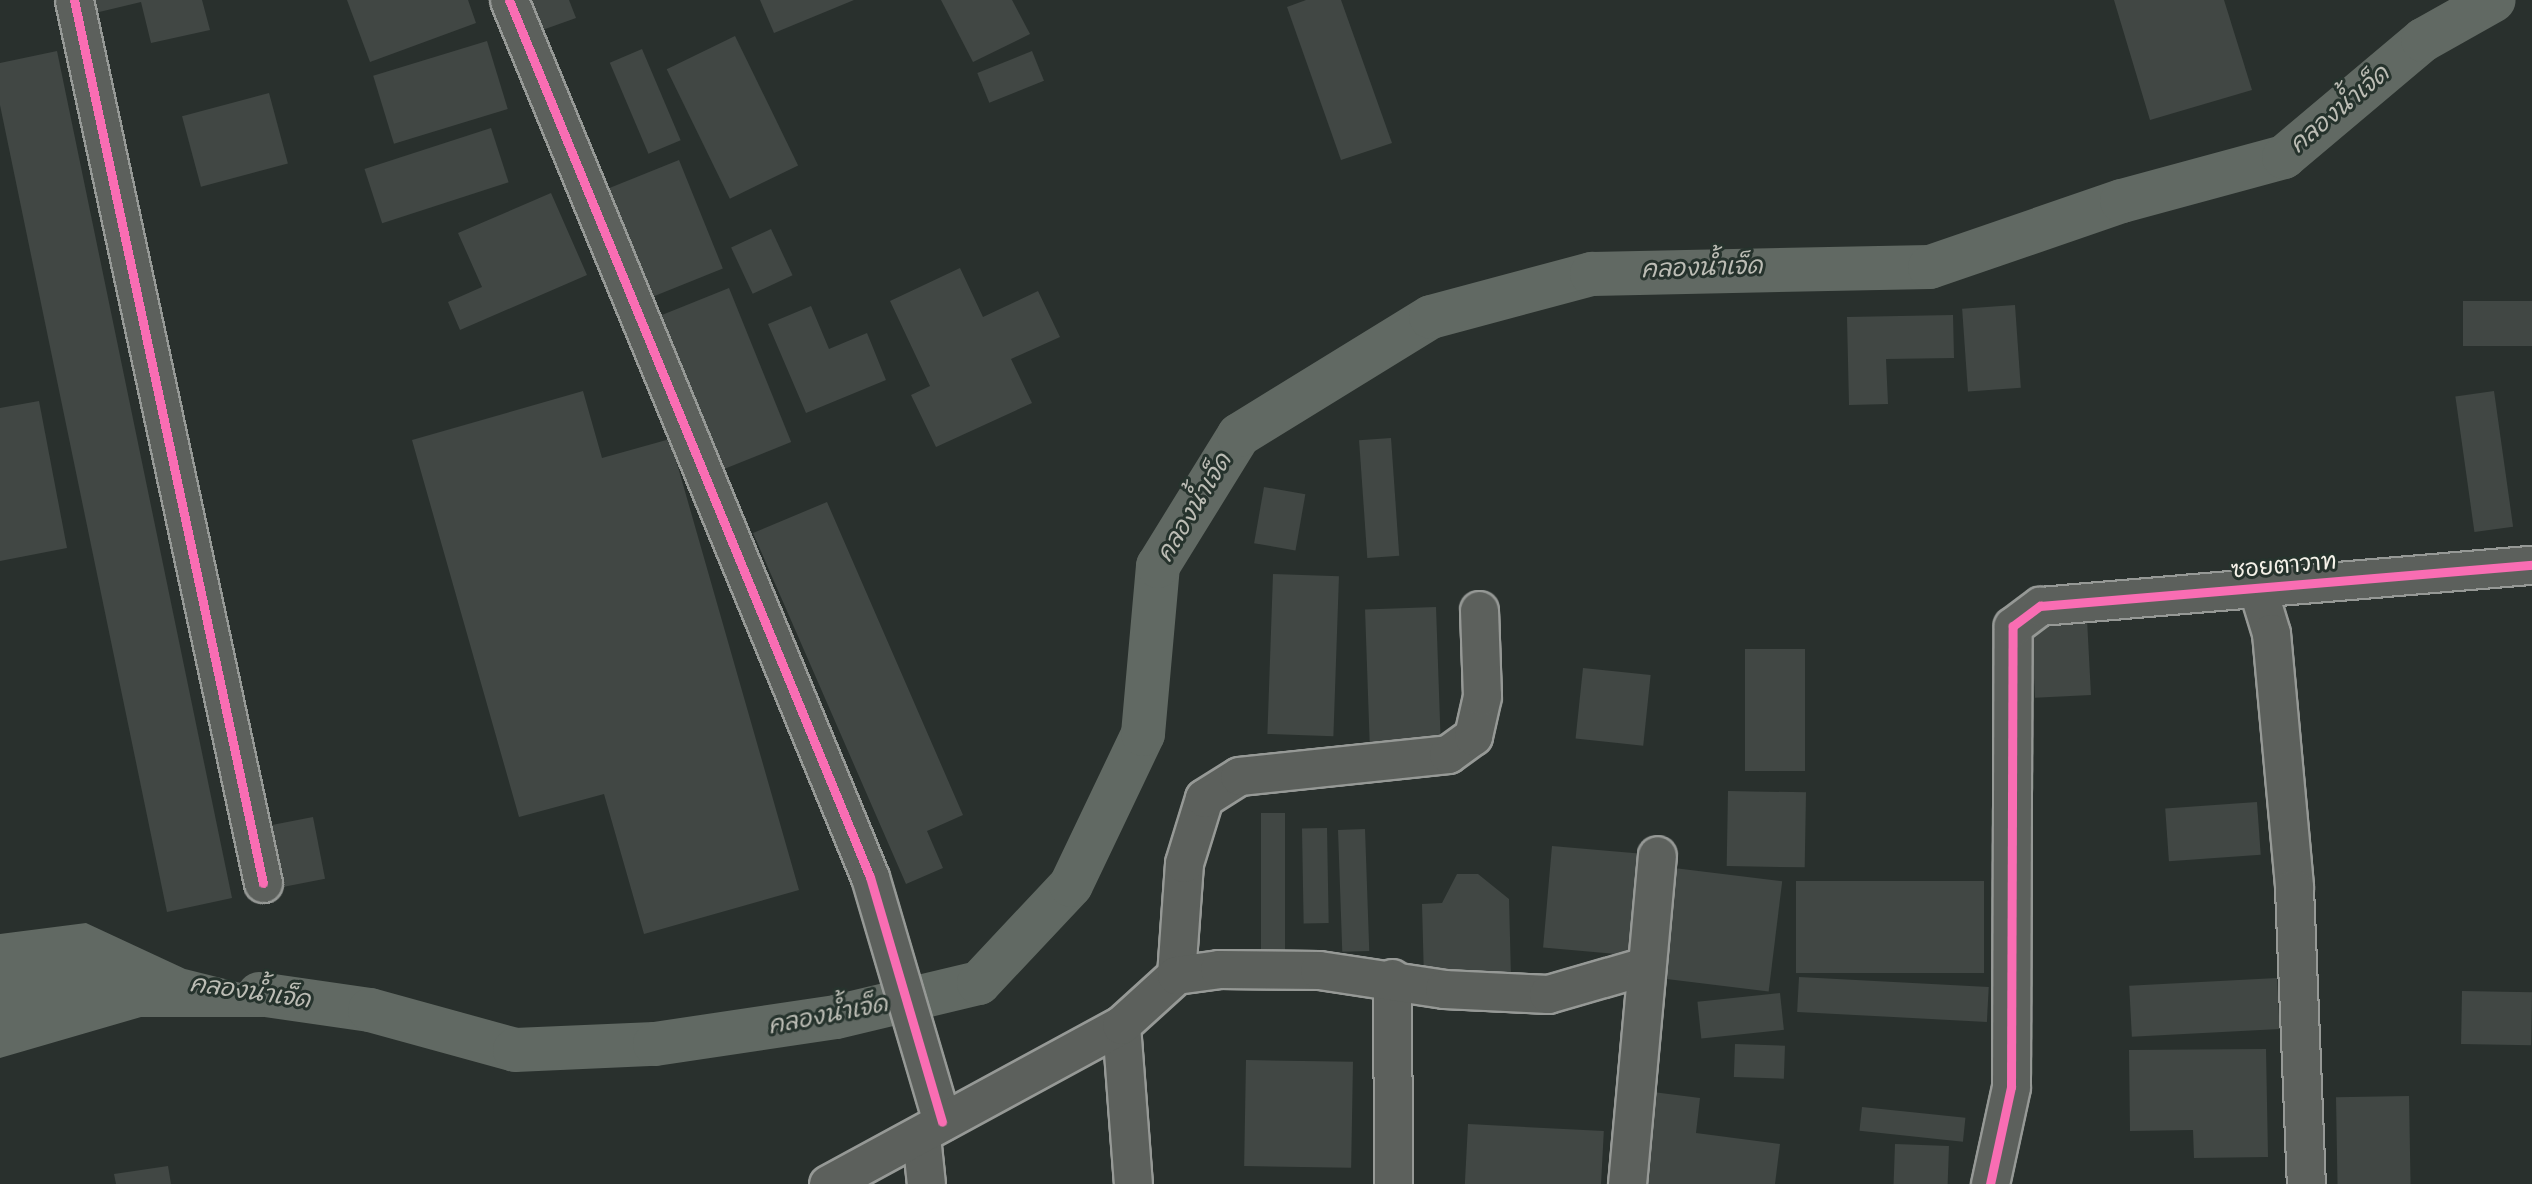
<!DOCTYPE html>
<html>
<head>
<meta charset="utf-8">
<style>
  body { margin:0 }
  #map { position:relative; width:2532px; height:1184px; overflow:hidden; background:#29302d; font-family:"Architects Daughter","Playpen Sans Thai",sans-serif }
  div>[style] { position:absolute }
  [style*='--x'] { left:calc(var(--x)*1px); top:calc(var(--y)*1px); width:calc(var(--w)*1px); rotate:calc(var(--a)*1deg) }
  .water>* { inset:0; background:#616963 }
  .canal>* { height:44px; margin:-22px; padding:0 22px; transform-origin:22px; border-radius:22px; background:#616963 }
  .building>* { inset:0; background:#414744; transform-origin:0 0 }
  .roads { filter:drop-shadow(2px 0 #969996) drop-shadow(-2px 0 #969996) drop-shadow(0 2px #969996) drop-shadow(0 -2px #969996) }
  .minor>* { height:37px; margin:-18.5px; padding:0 18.5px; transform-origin:18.5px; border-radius:18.5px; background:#5c605c }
  .cycleway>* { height:9px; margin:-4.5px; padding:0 4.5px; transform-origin:4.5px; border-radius:4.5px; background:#f96db3 }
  span { translate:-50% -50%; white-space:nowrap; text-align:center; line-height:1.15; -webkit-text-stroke:6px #26332d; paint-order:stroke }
  .street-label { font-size:23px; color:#f4f1e8 }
  .water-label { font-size:24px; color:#bcbdb5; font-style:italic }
</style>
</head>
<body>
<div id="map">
  <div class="water">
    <div style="clip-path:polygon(86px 923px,185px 969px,317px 1002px,306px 1022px,270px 1017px,141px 1017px,0 1058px,0 934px)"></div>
  </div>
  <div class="canal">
    <div style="--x:259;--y:994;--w:112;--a:8.2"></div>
    <div style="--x:370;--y:1010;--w:150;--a:15.4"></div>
    <div style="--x:515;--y:1050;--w:140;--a:-2.5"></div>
    <div style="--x:655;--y:1044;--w:183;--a:-8.5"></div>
    <div style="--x:836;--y:1017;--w:147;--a:-13.4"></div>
    <div style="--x:979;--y:983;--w:134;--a:-46.8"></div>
    <div style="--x:1071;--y:885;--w:167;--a:-64.5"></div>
    <div style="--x:1143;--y:734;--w:169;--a:-84.9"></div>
    <div style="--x:1158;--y:566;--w:154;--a:-58.3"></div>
    <div style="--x:1239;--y:435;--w:225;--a:-31.6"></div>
    <div style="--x:1431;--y:317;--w:167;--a:-15"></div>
    <div style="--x:1592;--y:274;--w:338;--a:-1.2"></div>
    <div style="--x:1930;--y:267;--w:203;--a:-19"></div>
    <div style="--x:2122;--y:201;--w:168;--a:-15.2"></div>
    <div style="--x:2284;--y:157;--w:182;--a:-40.1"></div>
    <div style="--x:2423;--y:40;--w:81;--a:-29.4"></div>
  </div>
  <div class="building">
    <div style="clip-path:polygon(92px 0,202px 0,210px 30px,151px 43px,141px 2px,95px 13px)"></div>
    <div style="clip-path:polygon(347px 0,468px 0,476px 23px,370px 62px)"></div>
    <div style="clip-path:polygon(522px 0,569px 0,576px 18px,534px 33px)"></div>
    <div style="clip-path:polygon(760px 0,854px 0,774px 33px)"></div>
    <div style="clip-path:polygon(941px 0,1012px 0,1030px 34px,973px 62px)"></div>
    <div style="clip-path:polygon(1306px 0,1341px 0,1392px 143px,1341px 160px,1287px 7px)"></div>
    <div style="clip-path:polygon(2114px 0,2224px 0,2252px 90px,2150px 120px)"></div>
    <div style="left:735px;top:36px;width:144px;height:76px;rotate:64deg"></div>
    <div style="left:487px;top:41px;width:71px;height:119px;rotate:73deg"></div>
    <div style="left:642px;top:49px;width:99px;height:35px;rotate:67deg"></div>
    <div style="clip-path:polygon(57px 51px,232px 898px,167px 912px,0 105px,0 63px)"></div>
    <div style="left:1032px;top:51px;width:32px;height:59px;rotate:68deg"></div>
    <div style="left:269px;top:93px;width:73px;height:90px;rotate:75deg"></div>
    <div style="left:491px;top:128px;width:57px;height:133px;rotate:72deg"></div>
    <div style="left:679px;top:160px;width:117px;height:83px;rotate:68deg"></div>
    <div style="clip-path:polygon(551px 193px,587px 275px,460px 330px,448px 302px,482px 287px,458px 233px)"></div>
    <div style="left:771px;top:229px;width:51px;height:44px;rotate:65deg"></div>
    <div style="clip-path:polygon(960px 268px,983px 317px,1038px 291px,1060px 337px,1011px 359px,1032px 403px,936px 447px,911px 395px,930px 386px,890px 301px)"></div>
    <div style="left:729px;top:288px;width:166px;height:75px;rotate:68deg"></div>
    <div style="left:2532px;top:301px;width:45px;height:69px;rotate:90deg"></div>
    <div style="left:2015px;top:305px;width:83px;height:53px;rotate:86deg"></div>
    <div style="clip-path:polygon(811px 306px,829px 349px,867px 333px,886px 380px,806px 413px,768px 324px)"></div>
    <div style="clip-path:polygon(1953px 315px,1954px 358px,1886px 359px,1888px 404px,1849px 405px,1847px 317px)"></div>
    <div style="clip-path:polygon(583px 391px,602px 458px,670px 439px,799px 890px,644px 934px,604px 794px,519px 817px,412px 440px)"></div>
    <div style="left:2494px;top:391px;width:137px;height:39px;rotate:82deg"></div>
    <div style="clip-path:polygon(39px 401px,67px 548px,0 561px,0 408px)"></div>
    <div style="left:1391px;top:438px;width:118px;height:32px;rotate:86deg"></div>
    <div style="left:1264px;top:487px;width:42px;height:57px;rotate:10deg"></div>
    <div style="clip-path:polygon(827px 502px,963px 815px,927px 831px,943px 868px,906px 884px,753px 533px)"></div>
    <div style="left:1273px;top:574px;width:66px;height:160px;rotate:2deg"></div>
    <div style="left:1436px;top:607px;width:138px;height:71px;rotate:88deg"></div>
    <div style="left:2087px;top:619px;width:76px;height:56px;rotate:87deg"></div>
    <div style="left:1745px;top:649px;width:60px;height:122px"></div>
    <div style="left:1583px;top:668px;width:68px;height:71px;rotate:6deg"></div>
    <div style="left:1728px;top:791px;width:78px;height:75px;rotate:1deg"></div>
    <div style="left:2257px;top:802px;width:53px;height:92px;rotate:86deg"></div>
    <div style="left:1261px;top:813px;width:24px;height:143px"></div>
    <div style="left:313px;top:817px;width:63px;height:47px;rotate:79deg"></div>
    <div style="left:1327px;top:828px;width:95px;height:25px;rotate:89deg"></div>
    <div style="left:1365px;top:829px;width:122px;height:27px;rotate:88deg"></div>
    <div style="left:1552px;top:846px;width:93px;height:102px;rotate:5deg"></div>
    <div style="left:1674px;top:868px;width:109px;height:111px;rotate:7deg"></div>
    <div style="clip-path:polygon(1457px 874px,1478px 874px,1509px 899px,1511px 978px,1424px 980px,1422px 904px,1442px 903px)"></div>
    <div style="left:1796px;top:881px;width:188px;height:92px"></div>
    <div style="left:1799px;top:977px;width:190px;height:35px;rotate:3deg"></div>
    <div style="left:2277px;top:978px;width:51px;height:148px;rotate:87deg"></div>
    <div style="left:2462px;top:991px;width:70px;height:53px;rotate:1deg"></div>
    <div style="left:1780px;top:993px;width:37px;height:83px;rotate:84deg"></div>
    <div style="left:1735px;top:1044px;width:50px;height:33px;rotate:2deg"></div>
    <div style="clip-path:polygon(2266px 1049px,2268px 1157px,2194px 1158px,2193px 1130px,2130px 1131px,2129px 1050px)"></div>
    <div style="left:1246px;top:1060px;width:107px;height:106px;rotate:1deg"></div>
    <div style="clip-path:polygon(1653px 1092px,1700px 1098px,1696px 1133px,1780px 1144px,1775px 1184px,1643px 1184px)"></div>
    <div style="left:2409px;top:1096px;width:88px;height:73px;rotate:89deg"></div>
    <div style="left:1862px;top:1107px;width:104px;height:24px;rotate:6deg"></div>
    <div style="left:1468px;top:1124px;width:136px;height:60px;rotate:3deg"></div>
    <div style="left:1895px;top:1144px;width:54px;height:40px;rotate:2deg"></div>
    <div style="clip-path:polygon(168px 1166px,171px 1184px,116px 1184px,114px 1174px)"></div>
  </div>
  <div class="roads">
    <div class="minor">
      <div style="--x:74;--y:0;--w:903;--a:77.92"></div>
      <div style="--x:509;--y:0;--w:948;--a:67.63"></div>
      <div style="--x:870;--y:877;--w:255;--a:73.6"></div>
      <div style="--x:2257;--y:587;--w:48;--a:73.1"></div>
      <div style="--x:2271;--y:633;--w:256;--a:84.8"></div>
      <div style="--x:2294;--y:888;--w:296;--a:87.7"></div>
      <div style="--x:1176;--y:975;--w:112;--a:-85.9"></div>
      <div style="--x:1184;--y:863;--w:68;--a:-72.9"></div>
      <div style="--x:1204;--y:798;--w:41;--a:-32.2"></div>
      <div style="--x:1239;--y:776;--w:210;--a:-6"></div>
      <div style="--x:1448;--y:754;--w:31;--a:-36"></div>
      <div style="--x:1473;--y:736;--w:41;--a:-77.3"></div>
      <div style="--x:1482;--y:696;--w:86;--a:-92"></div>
      <div style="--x:1392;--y:978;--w:206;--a:89.7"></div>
      <div style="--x:1121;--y:1025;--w:159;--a:85.7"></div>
      <div style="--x:921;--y:1136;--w:48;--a:84.1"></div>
      <div style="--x:828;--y:1184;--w:333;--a:-28.5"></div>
      <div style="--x:1121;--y:1025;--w:74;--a:-42.3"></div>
      <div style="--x:1176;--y:975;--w:43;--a:-7.9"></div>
      <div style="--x:1219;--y:969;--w:100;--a:0.6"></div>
      <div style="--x:1319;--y:970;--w:126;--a:8.6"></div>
      <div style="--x:1444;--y:989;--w:104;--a:2.8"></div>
      <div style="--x:1548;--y:994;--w:101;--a:-16.1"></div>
      <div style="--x:1627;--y:1184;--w:330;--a:-84.8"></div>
      <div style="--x:1990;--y:1184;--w:99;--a:-77.8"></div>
      <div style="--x:2011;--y:1087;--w:461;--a:-89.8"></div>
      <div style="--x:2013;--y:626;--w:34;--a:-37"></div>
      <div style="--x:2040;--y:606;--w:494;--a:-4.8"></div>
    </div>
  </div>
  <div class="cycleway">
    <div style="--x:74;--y:0;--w:903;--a:77.92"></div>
    <div style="--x:509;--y:0;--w:948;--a:67.63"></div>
    <div style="--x:870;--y:877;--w:255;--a:73.6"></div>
    <div style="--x:1990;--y:1184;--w:99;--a:-77.8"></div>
    <div style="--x:2011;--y:1087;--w:461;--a:-89.8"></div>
    <div style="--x:2013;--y:626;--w:34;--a:-37"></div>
    <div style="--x:2040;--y:606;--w:494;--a:-4.8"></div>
  </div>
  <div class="street-label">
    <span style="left:2284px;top:566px;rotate:-5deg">ซอยตาวาท</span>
  </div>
  <div class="water-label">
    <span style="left:2340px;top:110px;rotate:-40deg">คลองน้ำเจ็ด</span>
    <span style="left:1702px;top:269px;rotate:-2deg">คลองน้ำเจ็ด</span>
    <span style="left:1195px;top:508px;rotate:-59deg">คลองน้ำเจ็ด</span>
    <span style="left:250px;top:993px;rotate:8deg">คลองน้ำเจ็ด</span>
    <span style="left:828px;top:1016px;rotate:-11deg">คลองน้ำเจ็ด</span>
  </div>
</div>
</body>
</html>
